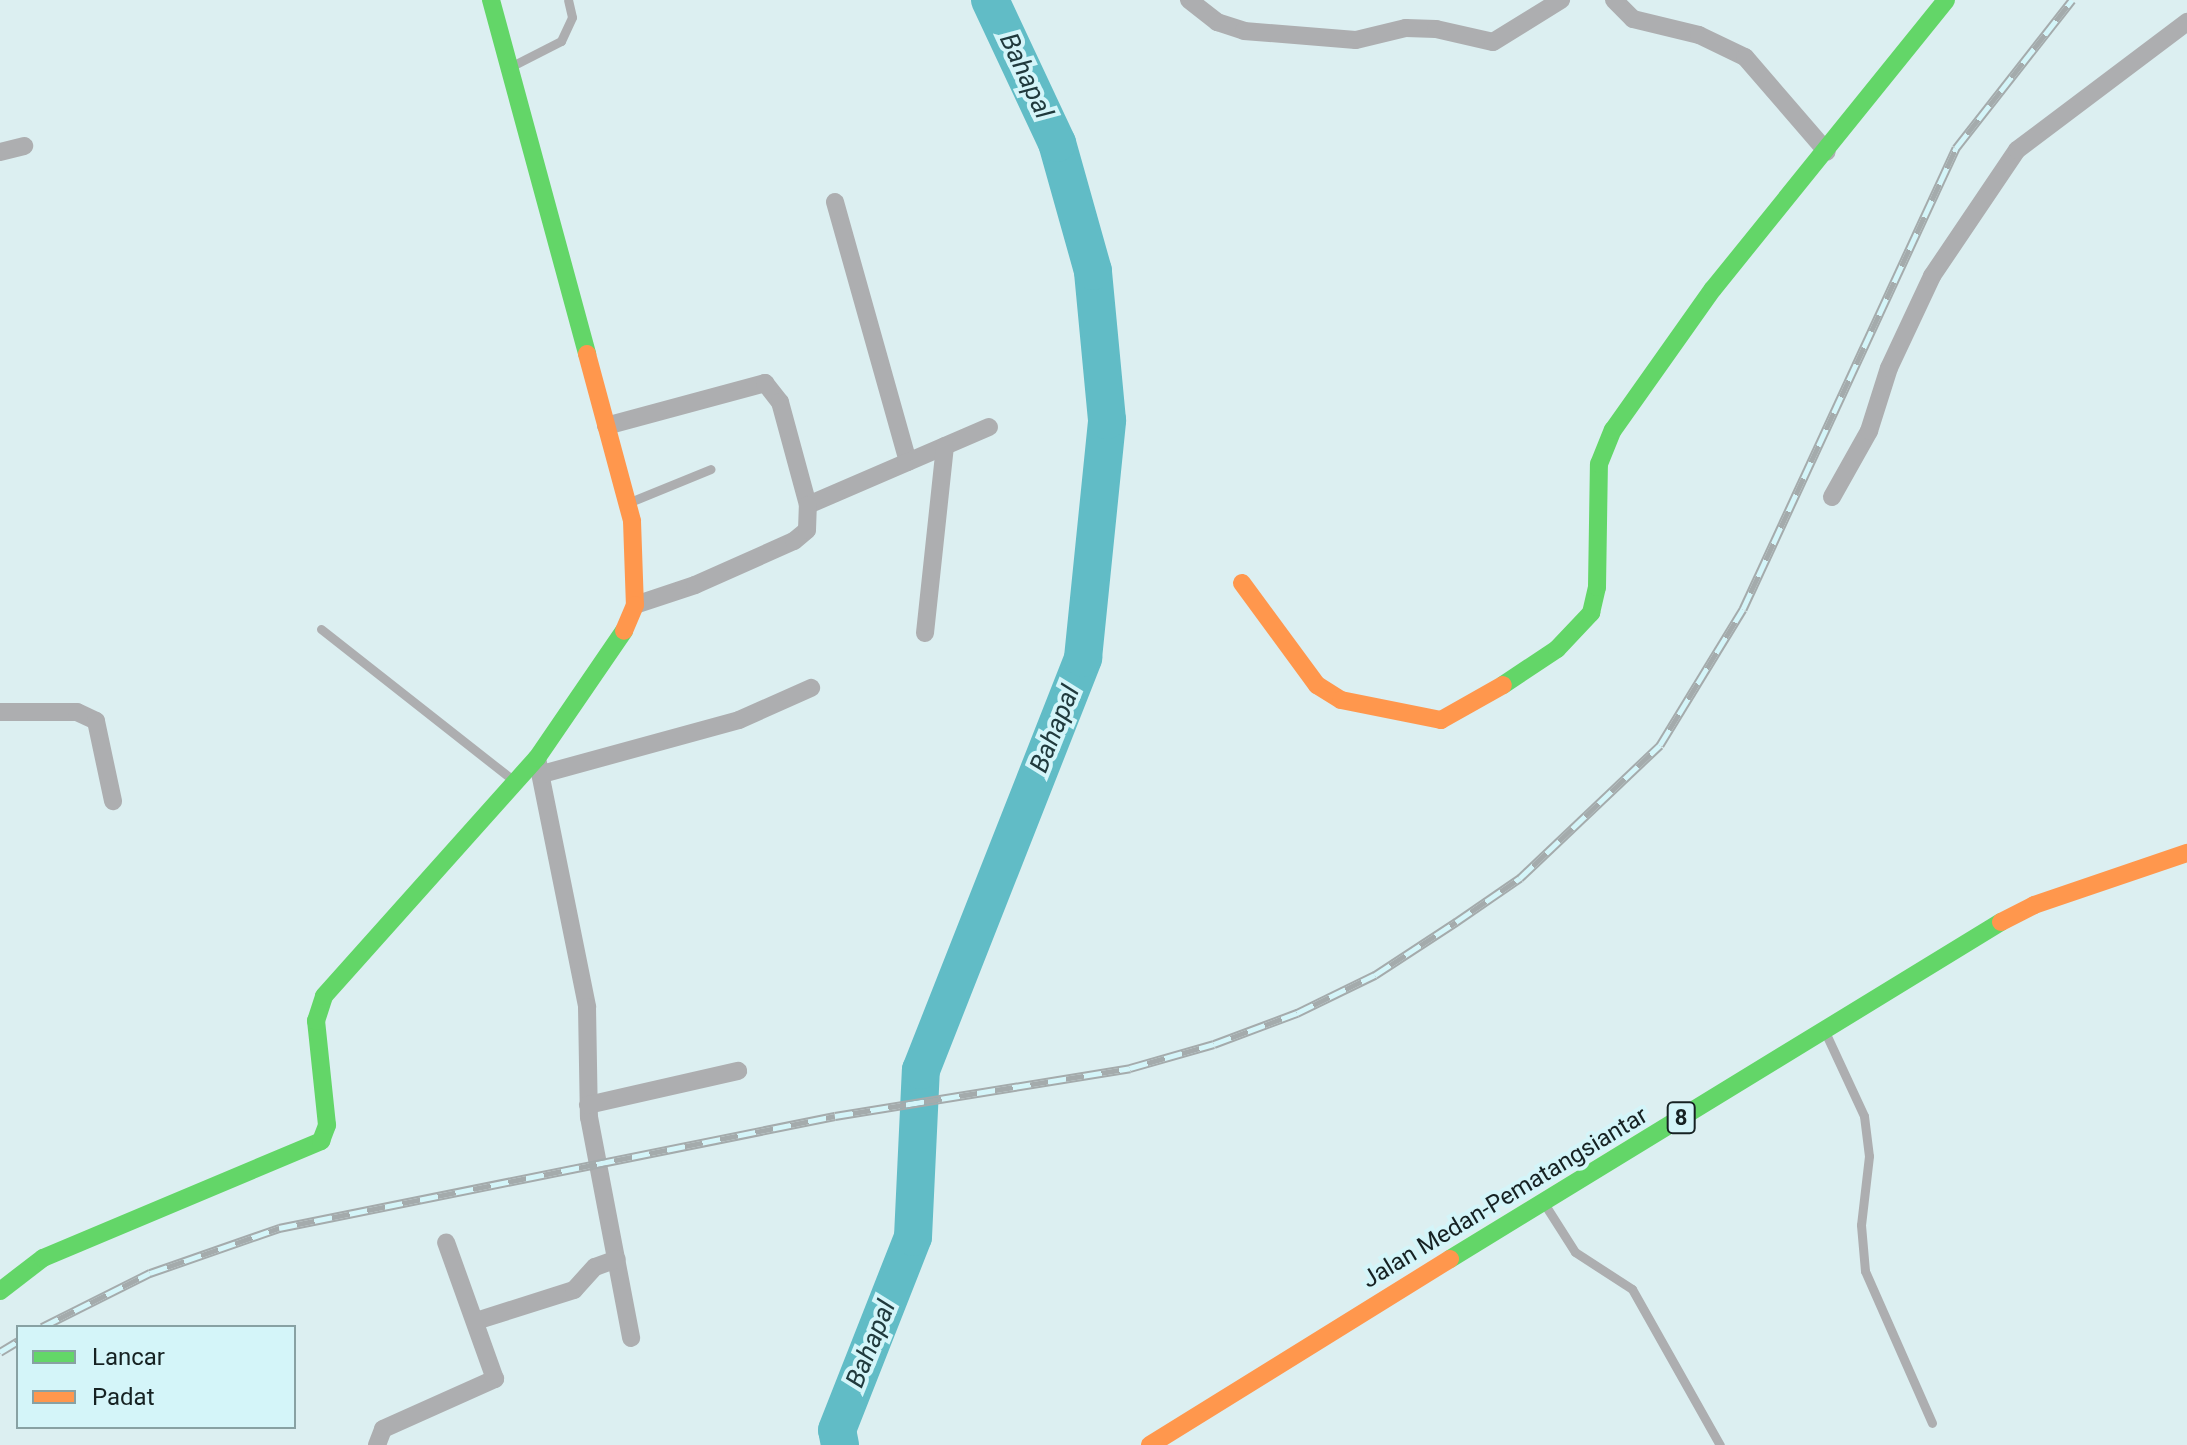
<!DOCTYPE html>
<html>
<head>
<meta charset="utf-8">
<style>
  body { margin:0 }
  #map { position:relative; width:2187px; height:1445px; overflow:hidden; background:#dceff1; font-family:Roboto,sans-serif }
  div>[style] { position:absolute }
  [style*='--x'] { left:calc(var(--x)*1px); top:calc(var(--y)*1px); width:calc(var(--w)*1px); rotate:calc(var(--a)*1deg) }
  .river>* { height:38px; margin:-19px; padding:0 19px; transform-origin:19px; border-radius:19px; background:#61bcc6 }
  .lane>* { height:9px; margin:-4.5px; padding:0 4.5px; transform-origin:4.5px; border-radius:4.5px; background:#adaeb0 }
  .street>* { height:18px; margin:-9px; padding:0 9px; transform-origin:9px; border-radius:9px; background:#adaeb0 }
  .fast>* { height:18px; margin:-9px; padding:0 9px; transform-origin:9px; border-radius:9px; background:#63d668 }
  .slow>* { height:18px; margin:-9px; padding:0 9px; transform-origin:9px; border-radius:9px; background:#ff974d }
  .rail>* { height:9px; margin-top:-4.5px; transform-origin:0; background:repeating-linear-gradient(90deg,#d4f5f9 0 18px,#a4abac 0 36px); box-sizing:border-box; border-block:2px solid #a4abac }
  span { translate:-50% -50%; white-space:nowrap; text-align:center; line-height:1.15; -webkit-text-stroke:8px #d4f5f9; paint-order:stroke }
  .shield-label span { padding:2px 6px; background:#d4f5f9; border:2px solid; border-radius:6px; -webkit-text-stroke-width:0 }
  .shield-label { font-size:22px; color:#162223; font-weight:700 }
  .street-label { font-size:24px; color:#162223 }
  .water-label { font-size:26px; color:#203a3d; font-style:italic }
  .legend { position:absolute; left:16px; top:1325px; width:280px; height:104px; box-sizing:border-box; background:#d4f5f9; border:2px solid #88a1a3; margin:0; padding:10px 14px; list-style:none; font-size:24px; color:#162223 }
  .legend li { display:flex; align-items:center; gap:16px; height:40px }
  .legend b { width:40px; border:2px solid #88a1a3 }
</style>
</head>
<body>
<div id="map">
  <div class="river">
    <div style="--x:840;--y:1445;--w:15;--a:-101"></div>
    <div style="--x:837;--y:1430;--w:207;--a:-68.5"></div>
    <div style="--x:913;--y:1237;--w:167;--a:-87.3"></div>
    <div style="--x:921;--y:1070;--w:443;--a:-68.5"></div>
    <div style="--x:1083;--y:658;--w:239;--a:-84.2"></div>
    <div style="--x:1107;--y:420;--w:150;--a:-95.4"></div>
    <div style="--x:1093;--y:271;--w:133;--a:-105.7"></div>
    <div style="--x:1057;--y:143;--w:158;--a:-115.1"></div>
  </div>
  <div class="lane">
    <div style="--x:512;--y:66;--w:55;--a:-27"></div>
    <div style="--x:561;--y:41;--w:26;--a:-65"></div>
    <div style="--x:572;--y:17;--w:17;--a:-103"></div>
    <div style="--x:630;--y:502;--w:87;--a:-22.2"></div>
    <div style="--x:321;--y:629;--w:244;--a:38.2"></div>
    <div style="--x:1826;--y:1034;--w:90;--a:65.1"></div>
    <div style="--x:1864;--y:1116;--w:40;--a:82.9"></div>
    <div style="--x:1869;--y:1156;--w:69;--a:96.6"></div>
    <div style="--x:1861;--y:1225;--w:46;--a:85"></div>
    <div style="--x:1865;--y:1271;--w:166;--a:66.2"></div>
    <div style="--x:1547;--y:1208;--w:52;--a:57.5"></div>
    <div style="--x:1575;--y:1252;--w:68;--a:33"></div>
    <div style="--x:1632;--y:1289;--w:179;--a:60.6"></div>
  </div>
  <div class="street">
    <div style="--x:1189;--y:0;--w:36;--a:38"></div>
    <div style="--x:1217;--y:22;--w:28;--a:18"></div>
    <div style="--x:1244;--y:31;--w:112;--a:4.6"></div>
    <div style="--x:1356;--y:40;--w:51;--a:-13.5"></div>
    <div style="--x:1406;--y:28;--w:30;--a:2"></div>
    <div style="--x:1436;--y:29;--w:58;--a:12.8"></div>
    <div style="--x:1493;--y:42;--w:80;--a:-31.7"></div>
    <div style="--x:1614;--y:0;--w:27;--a:45"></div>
    <div style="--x:1633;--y:19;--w:68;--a:13.6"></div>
    <div style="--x:1699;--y:35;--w:51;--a:25.6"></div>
    <div style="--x:1745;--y:57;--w:125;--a:49.2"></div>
    <div style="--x:0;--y:152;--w:25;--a:-14"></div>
    <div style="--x:835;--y:202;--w:270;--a:74.3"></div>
    <div style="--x:606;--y:426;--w:165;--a:-15.1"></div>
    <div style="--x:765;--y:383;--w:24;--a:52"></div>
    <div style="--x:780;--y:402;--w:107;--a:74.8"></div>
    <div style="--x:808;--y:505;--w:197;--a:-23.3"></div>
    <div style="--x:1832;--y:497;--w:76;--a:-60.7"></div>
    <div style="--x:1869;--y:431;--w:66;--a:-72.4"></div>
    <div style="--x:1889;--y:368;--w:102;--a:-64.9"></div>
    <div style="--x:1932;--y:276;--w:152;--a:-56"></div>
    <div style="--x:2017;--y:150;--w:213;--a:-37"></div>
    <div style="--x:635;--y:605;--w:63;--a:-18.4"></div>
    <div style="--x:695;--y:585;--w:108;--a:-24"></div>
    <div style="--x:794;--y:541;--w:17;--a:-40"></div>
    <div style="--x:807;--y:530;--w:25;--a:-88"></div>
    <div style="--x:925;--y:633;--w:188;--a:-83.9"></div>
    <div style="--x:0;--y:712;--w:77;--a:0"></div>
    <div style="--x:77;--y:712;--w:21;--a:25"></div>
    <div style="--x:96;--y:721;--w:82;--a:78"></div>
    <div style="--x:537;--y:758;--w:254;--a:78.6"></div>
    <div style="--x:587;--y:1007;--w:110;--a:89"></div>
    <div style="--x:589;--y:1117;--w:225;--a:79.2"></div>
    <div style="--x:542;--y:774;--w:204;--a:-15.3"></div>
    <div style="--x:739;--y:720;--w:79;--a:-24"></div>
    <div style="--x:588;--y:1105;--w:154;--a:-12.8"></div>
    <div style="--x:476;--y:1321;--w:103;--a:-17.6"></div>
    <div style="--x:574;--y:1290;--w:31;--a:-48"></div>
    <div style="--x:595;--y:1267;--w:23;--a:-20"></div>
    <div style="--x:377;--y:1445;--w:17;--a:-69"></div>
    <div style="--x:383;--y:1429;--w:123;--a:-24.1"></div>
    <div style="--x:495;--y:1379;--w:145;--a:-109.7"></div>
  </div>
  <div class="fast">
    <div style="--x:491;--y:0;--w:367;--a:74.8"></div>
    <div style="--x:1503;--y:685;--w:65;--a:-33.7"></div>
    <div style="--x:1557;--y:649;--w:50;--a:-46.6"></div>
    <div style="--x:1591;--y:613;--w:27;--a:-77"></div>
    <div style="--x:1597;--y:587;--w:123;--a:-89.1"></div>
    <div style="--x:1599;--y:464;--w:37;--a:-68"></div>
    <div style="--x:1613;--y:430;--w:173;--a:-54.7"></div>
    <div style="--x:1713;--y:289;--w:371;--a:-51.1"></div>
    <div style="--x:1450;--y:1259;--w:646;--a:-31.45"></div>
    <div style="--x:0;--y:1291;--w:54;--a:-37.5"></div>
    <div style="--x:43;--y:1258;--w:302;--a:-22.8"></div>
    <div style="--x:321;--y:1141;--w:17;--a:-69"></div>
    <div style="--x:327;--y:1125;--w:105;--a:-96"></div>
    <div style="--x:316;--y:1021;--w:26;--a:-72"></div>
    <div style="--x:324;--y:996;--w:319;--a:-48.2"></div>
    <div style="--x:537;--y:758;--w:154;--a:-55.6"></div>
  </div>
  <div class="slow">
    <div style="--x:587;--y:354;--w:173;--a:74.9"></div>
    <div style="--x:632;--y:521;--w:84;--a:88"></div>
    <div style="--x:635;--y:605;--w:28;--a:113"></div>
    <div style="--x:1242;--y:583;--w:127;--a:53.7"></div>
    <div style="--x:1317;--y:685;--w:28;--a:32"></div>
    <div style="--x:1341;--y:700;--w:102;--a:11.3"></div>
    <div style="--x:1441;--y:720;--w:71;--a:-29.4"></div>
    <div style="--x:2001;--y:922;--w:37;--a:-27"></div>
    <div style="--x:2034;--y:905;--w:162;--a:-18.8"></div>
    <div style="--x:1150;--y:1445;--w:353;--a:-31.8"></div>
  </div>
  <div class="rail">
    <div style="--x:42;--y:1327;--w:121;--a:-26.6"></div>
    <div style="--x:150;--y:1273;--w:137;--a:-19.2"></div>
    <div style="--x:279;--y:1228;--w:567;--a:-11.39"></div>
    <div style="--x:835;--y:1116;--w:299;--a:-9.2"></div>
    <div style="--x:1130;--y:1068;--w:87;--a:-15.9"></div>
    <div style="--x:1214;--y:1044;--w:89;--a:-20.5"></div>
    <div style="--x:1297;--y:1013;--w:87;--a:-26"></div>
    <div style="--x:1375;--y:975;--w:97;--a:-33.2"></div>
    <div style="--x:1456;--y:922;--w:78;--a:-34.5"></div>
    <div style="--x:1520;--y:878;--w:193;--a:-43.5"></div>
    <div style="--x:1660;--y:745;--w:159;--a:-58.6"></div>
    <div style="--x:1743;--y:609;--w:508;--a:-65.2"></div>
    <div style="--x:1956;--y:148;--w:188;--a:-51.9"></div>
    <div style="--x:0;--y:1352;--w:21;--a:-31"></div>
  </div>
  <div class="shield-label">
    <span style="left:1681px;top:1118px">8</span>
  </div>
  <div class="street-label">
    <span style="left:1505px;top:1198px;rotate:-31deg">Jalan Medan-Pematangsiantar</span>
  </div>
  <div class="water-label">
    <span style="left:1026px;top:76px;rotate:65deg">Bahapal</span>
    <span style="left:1055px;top:729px;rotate:-68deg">Bahapal</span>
    <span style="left:871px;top:1344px;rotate:-68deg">Bahapal</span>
  </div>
  <ul class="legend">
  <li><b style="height:10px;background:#63d668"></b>Lancar</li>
  <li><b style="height:10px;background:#ff974d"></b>Padat</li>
  </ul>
</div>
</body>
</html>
